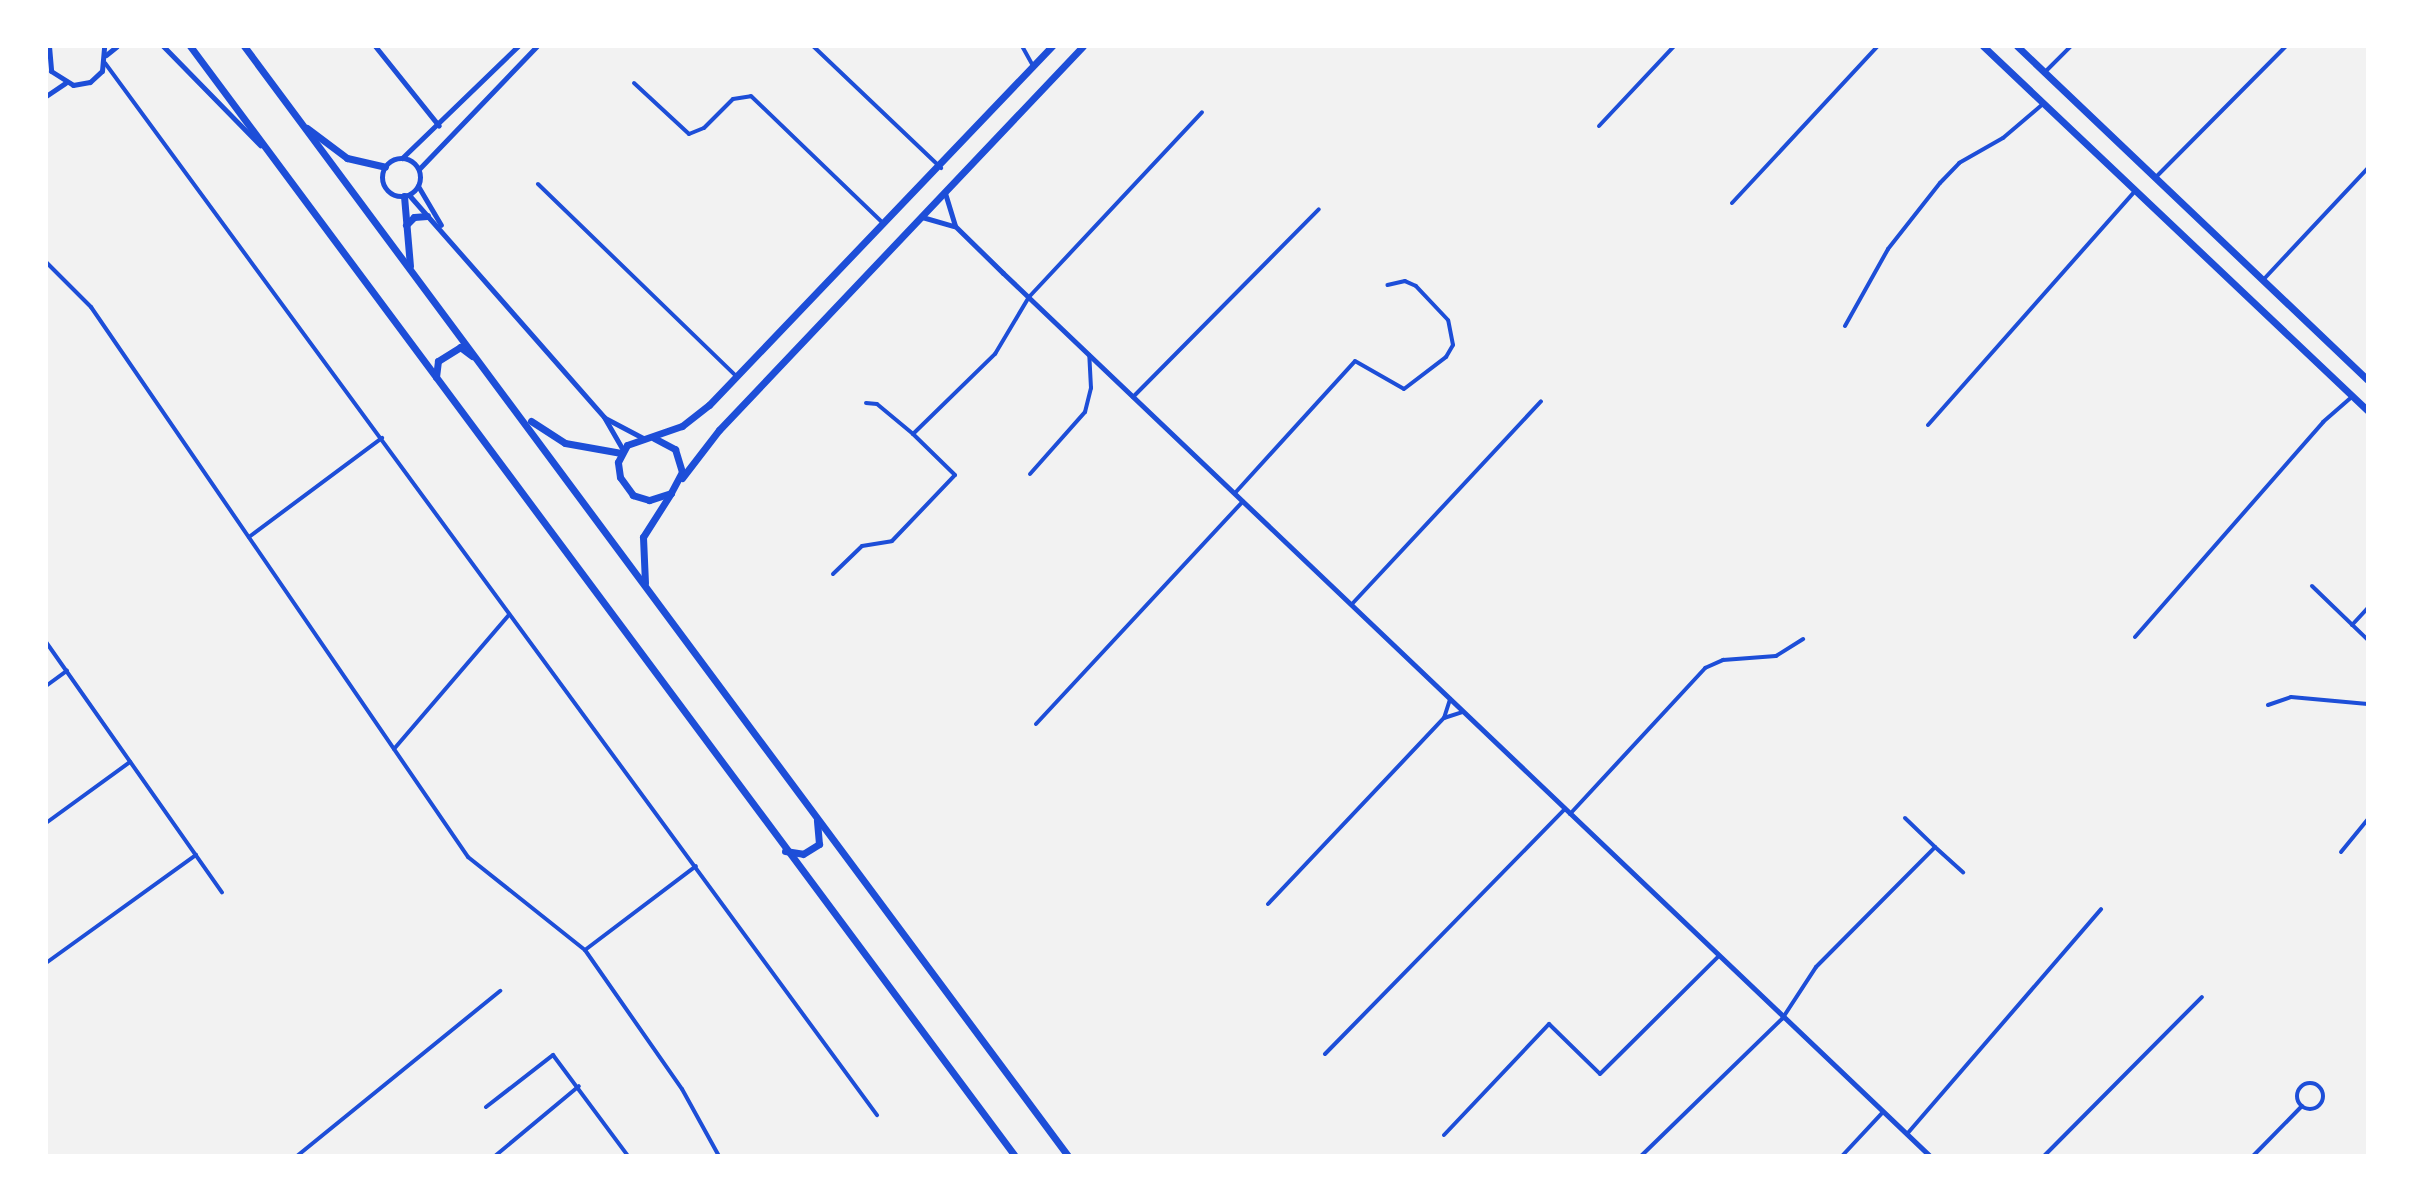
<!DOCTYPE html>
<html>
<head>
<meta charset="utf-8">
<style>
  body { margin:0 }
  #map { position:relative; width:2414px; height:1202px; overflow:hidden; background:#f2f2f2; font-family:Manrope,sans-serif }
  div>[style] { position:absolute }
  [style*='--x'] { left:calc(var(--x)*1px); top:calc(var(--y)*1px); width:calc(var(--w)*1px); rotate:calc(var(--a)*1deg) }
  .minor>* { height:4px; margin:-2px; padding:0 2px; transform-origin:2px; border-radius:2px; background:#1d4ed8 }
  .minor>.ring { margin:-2px; padding:0; box-sizing:content-box; background:none; border:4px solid #1d4ed8; border-radius:50% }
  .tertiary>* { height:5px; margin:-2.5px; padding:0 2.5px; transform-origin:2.5px; border-radius:2.5px; background:#1d4ed8 }
  .tertiary>.ring { margin:-2.5px; padding:0; box-sizing:content-box; background:none; border:5px solid #1d4ed8; border-radius:50% }
  .primary>* { height:7px; margin:-3.5px; padding:0 3.5px; transform-origin:3.5px; border-radius:3.5px; background:#1d4ed8 }
  .trunk>* { height:7px; margin:-3.5px; padding:0 3.5px; transform-origin:3.5px; border-radius:3.5px; background:#1d4ed8 }
  span { translate:-50% -50%; white-space:nowrap; text-align:center; line-height:1.15; -webkit-text-stroke:7px #fff; paint-order:stroke }
  .frame { position:absolute; inset:0; border:48px solid #fff; pointer-events:none }
</style>
</head>
<body>
<div id="map">
  <div class="minor">
    <div style="--x:813;--y:46;--w:177;--a:43.6"></div>
    <div style="--x:1022;--y:46;--w:23;--a:61"></div>
    <div style="--x:105;--y:63;--w:1305;--a:53.73"></div>
    <div style="--x:2045;--y:72;--w:37;--a:-45"></div>
    <div style="--x:634;--y:83;--w:75;--a:42.8"></div>
    <div style="--x:689;--y:134;--w:16;--a:-22"></div>
    <div style="--x:704;--y:128;--w:41;--a:-45"></div>
    <div style="--x:733;--y:99;--w:18;--a:-9"></div>
    <div style="--x:751;--y:96;--w:182;--a:43.9"></div>
    <div style="--x:1599;--y:126;--w:110;--a:-46.8"></div>
    <div style="--x:2155;--y:178;--w:186;--a:-45.2"></div>
    <div style="--x:538;--y:184;--w:276;--a:44.1"></div>
    <div style="--x:1732;--y:203;--w:214;--a:-47.1"></div>
    <div style="--x:46;--y:262;--w:64;--a:45"></div>
    <div style="--x:91;--y:307;--w:667;--a:55.57"></div>
    <div style="--x:468;--y:857;--w:149;--a:38.5"></div>
    <div style="--x:585;--y:950;--w:169;--a:55.1"></div>
    <div style="--x:682;--y:1089;--w:77;--a:61.1"></div>
    <div style="--x:2264;--y:279;--w:152;--a:-46.9"></div>
    <div style="--x:1845;--y:326;--w:88;--a:-60.8"></div>
    <div style="--x:1888;--y:249;--w:84;--a:-51.8"></div>
    <div style="--x:1940;--y:183;--w:28;--a:-46"></div>
    <div style="--x:1959;--y:163;--w:51;--a:-29.6"></div>
    <div style="--x:2003;--y:138;--w:52;--a:-40.4"></div>
    <div style="--x:1133;--y:397;--w:264;--a:-45.3"></div>
    <div style="--x:866;--y:403;--w:11;--a:5"></div>
    <div style="--x:877;--y:404;--w:47;--a:39.8"></div>
    <div style="--x:913;--y:434;--w:115;--a:-44.3"></div>
    <div style="--x:995;--y:354;--w:66;--a:-59.2"></div>
    <div style="--x:1029;--y:297;--w:253;--a:-46.9"></div>
    <div style="--x:1928;--y:425;--w:312;--a:-48.5"></div>
    <div style="--x:1030;--y:474;--w:83;--a:-48.4"></div>
    <div style="--x:1085;--y:412;--w:25;--a:-76"></div>
    <div style="--x:1091;--y:388;--w:33;--a:-93"></div>
    <div style="--x:1235;--y:493;--w:178;--a:-47.7"></div>
    <div style="--x:1355;--y:361;--w:56;--a:29.7"></div>
    <div style="--x:1404;--y:389;--w:53;--a:-37.3"></div>
    <div style="--x:1446;--y:357;--w:14;--a:-60"></div>
    <div style="--x:1453;--y:345;--w:25;--a:-101"></div>
    <div style="--x:1448;--y:320;--w:47;--a:-133.3"></div>
    <div style="--x:1416;--y:286;--w:12;--a:-156"></div>
    <div style="--x:1405;--y:281;--w:18;--a:167"></div>
    <div style="--x:249;--y:537;--w:166;--a:-36.7"></div>
    <div style="--x:833;--y:574;--w:40;--a:-44"></div>
    <div style="--x:862;--y:546;--w:30;--a:-9"></div>
    <div style="--x:892;--y:541;--w:91;--a:-46.3"></div>
    <div style="--x:955;--y:475;--w:59;--a:-135.7"></div>
    <div style="--x:2312;--y:586;--w:78;--a:44"></div>
    <div style="--x:1352;--y:604;--w:277;--a:-47"></div>
    <div style="--x:2352;--y:625;--w:23;--a:-47"></div>
    <div style="--x:2135;--y:637;--w:286;--a:-48.8"></div>
    <div style="--x:2323;--y:422;--w:38;--a:-41"></div>
    <div style="--x:46;--y:642;--w:306;--a:54.9"></div>
    <div style="--x:46;--y:686;--w:26;--a:-36"></div>
    <div style="--x:2268;--y:705;--w:24;--a:-19"></div>
    <div style="--x:2291;--y:697;--w:77;--a:5.2"></div>
    <div style="--x:1444;--y:718;--w:20;--a:-18"></div>
    <div style="--x:1036;--y:724;--w:304;--a:-47.1"></div>
    <div style="--x:394;--y:749;--w:177;--a:-49.4"></div>
    <div style="--x:1570;--y:814;--w:199;--a:-47.2"></div>
    <div style="--x:1705;--y:668;--w:20;--a:-24"></div>
    <div style="--x:1723;--y:660;--w:53;--a:-4.3"></div>
    <div style="--x:1776;--y:656;--w:32;--a:-32"></div>
    <div style="--x:1905;--y:818;--w:42;--a:44"></div>
    <div style="--x:46;--y:823;--w:104;--a:-36"></div>
    <div style="--x:2341;--y:852;--w:43;--a:-50.7"></div>
    <div style="--x:1268;--y:904;--w:256;--a:-46.6"></div>
    <div style="--x:1444;--y:718;--w:20;--a:-72"></div>
    <div style="--x:585;--y:950;--w:139;--a:-37.1"></div>
    <div style="--x:46;--y:963;--w:185;--a:-35.8"></div>
    <div style="--x:1325;--y:1054;--w:343;--a:-45.6"></div>
    <div class="ring" style="left:2297px;top:1083px;width:22px;height:22px"></div>
    <div style="--x:486;--y:1107;--w:85;--a:-37.8"></div>
    <div style="--x:553;--y:1055;--w:126;--a:53.4"></div>
    <div style="--x:1907;--y:1134;--w:297;--a:-49.2"></div>
    <div style="--x:1444;--y:1135;--w:153;--a:-46.6"></div>
    <div style="--x:1549;--y:1024;--w:71;--a:44.4"></div>
    <div style="--x:1600;--y:1074;--w:168;--a:-44.8"></div>
    <div style="--x:297;--y:1156;--w:262;--a:-39.1"></div>
    <div style="--x:495;--y:1156;--w:109;--a:-39.8"></div>
    <div style="--x:1641;--y:1156;--w:197;--a:-44.2"></div>
    <div style="--x:1782;--y:1019;--w:62;--a:-56.8"></div>
    <div style="--x:1816;--y:967;--w:169;--a:-45.2"></div>
    <div style="--x:1935;--y:847;--w:38;--a:42"></div>
    <div style="--x:1842;--y:1156;--w:60;--a:-47"></div>
    <div style="--x:2044;--y:1156;--w:224;--a:-45.2"></div>
    <div style="--x:2253;--y:1156;--w:70;--a:-45.6"></div>
  </div>
  <div class="tertiary">
    <div style="--x:49;--y:46;--w:25;--a:85"></div>
    <div style="--x:51;--y:71;--w:26;--a:32"></div>
    <div style="--x:73;--y:85;--w:17;--a:-10"></div>
    <div style="--x:90;--y:82;--w:16;--a:-43"></div>
    <div style="--x:102;--y:71;--w:25;--a:-85"></div>
    <div style="--x:163;--y:46;--w:139;--a:45.6"></div>
    <div style="--x:375;--y:46;--w:102;--a:51.3"></div>
    <div style="--x:106;--y:55;--w:14;--a:-39"></div>
    <div style="--x:46;--y:96;--w:23;--a:-34"></div>
    <div style="--x:402;--y:158;--w:161;--a:-44"></div>
    <div class="ring" style="left:382px;top:158px;width:33px;height:33px"></div>
    <div style="--x:419;--y:169;--w:170;--a:-46.2"></div>
    <div style="--x:418;--y:186;--w:45;--a:59.5"></div>
    <div style="--x:945;--y:193;--w:34;--a:73"></div>
    <div style="--x:955;--y:226;--w:67;--a:44.4"></div>
    <div style="--x:1003;--y:273;--w:1280;--a:43.61"></div>
    <div style="--x:409;--y:195;--w:295;--a:48.7"></div>
    <div style="--x:604;--y:417;--w:38;--a:60"></div>
    <div style="--x:922;--y:217;--w:33;--a:16"></div>
    <div style="--x:605;--y:418;--w:45;--a:27.7"></div>
  </div>
  <div class="primary">
    <div style="--x:1983;--y:46;--w:531;--a:43.47"></div>
    <div style="--x:2017;--y:46;--w:485;--a:43.6"></div>
    <div style="--x:654;--y:438;--w:24;--a:28"></div>
    <div style="--x:675;--y:449;--w:24;--a:73"></div>
    <div style="--x:682;--y:472;--w:24;--a:118"></div>
    <div style="--x:671;--y:493;--w:23;--a:162"></div>
    <div style="--x:649;--y:500;--w:17;--a:-163"></div>
    <div style="--x:633;--y:495;--w:22;--a:-126"></div>
    <div style="--x:620;--y:477;--w:15;--a:-98"></div>
    <div style="--x:618;--y:462;--w:19;--a:-62"></div>
    <div style="--x:627;--y:445;--w:58;--a:-19.1"></div>
    <div style="--x:682;--y:426;--w:34;--a:-38"></div>
    <div style="--x:709;--y:405;--w:497;--a:-46.3"></div>
    <div style="--x:682;--y:478;--w:61;--a:-52.4"></div>
    <div style="--x:719;--y:430;--w:529;--a:-46.53"></div>
  </div>
  <div class="trunk">
    <div style="--x:190;--y:46;--w:1383;--a:53.38"></div>
    <div style="--x:244;--y:46;--w:1382;--a:53.41"></div>
    <div style="--x:307;--y:128;--w:50;--a:36.9"></div>
    <div style="--x:347;--y:158;--w:39;--a:13"></div>
    <div style="--x:404;--y:196;--w:70;--a:85.1"></div>
    <div style="--x:406;--y:225;--w:11;--a:-45"></div>
    <div style="--x:414;--y:217;--w:13;--a:-4"></div>
    <div style="--x:436;--y:377;--w:16;--a:-83"></div>
    <div style="--x:438;--y:361;--w:26;--a:-32"></div>
    <div style="--x:460;--y:347;--w:15;--a:37"></div>
    <div style="--x:531;--y:421;--w:40;--a:32.9"></div>
    <div style="--x:565;--y:443;--w:57;--a:10.1"></div>
    <div style="--x:645;--y:583;--w:46;--a:-92.5"></div>
    <div style="--x:643;--y:537;--w:52;--a:-57.5"></div>
    <div style="--x:785;--y:851;--w:18;--a:9"></div>
    <div style="--x:803;--y:854;--w:19;--a:-32"></div>
    <div style="--x:819;--y:844;--w:24;--a:-95"></div>
  </div>
  <div class="frame"></div>
</div>
</body>
</html>
